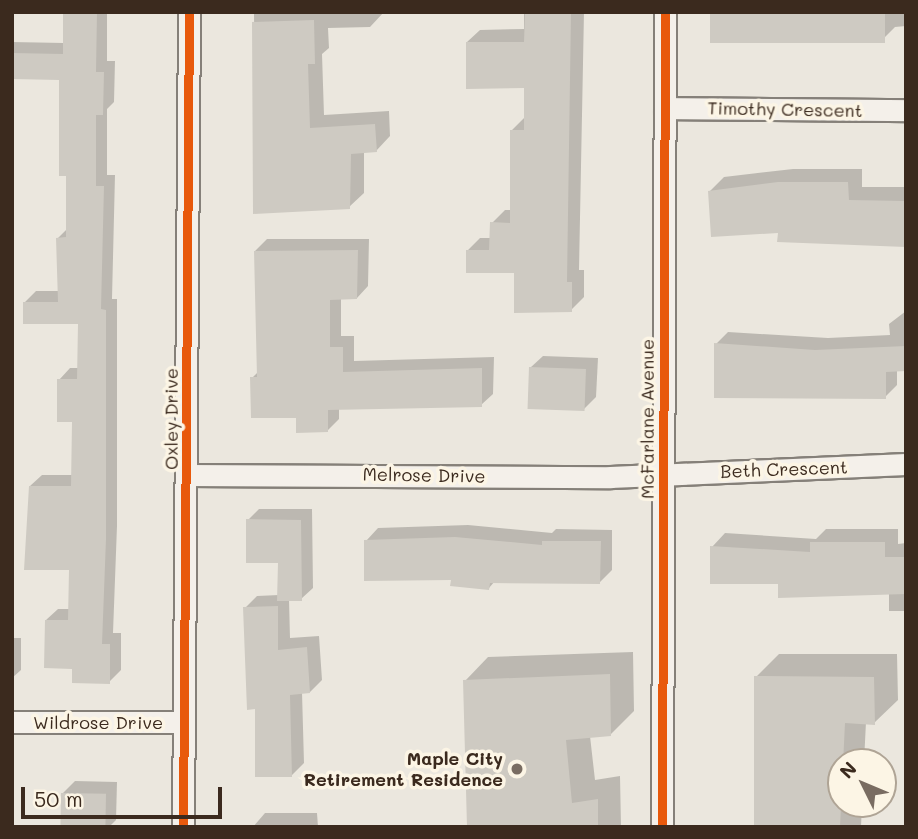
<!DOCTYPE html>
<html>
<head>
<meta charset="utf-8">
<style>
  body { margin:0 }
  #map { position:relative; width:918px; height:839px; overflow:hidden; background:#ebe7de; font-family:Mali,sans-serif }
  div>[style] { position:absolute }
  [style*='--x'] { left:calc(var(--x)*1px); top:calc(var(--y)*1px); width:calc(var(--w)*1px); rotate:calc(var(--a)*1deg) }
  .shadow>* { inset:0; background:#0003 }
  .building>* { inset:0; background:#cecac2; transform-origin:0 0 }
  .roads { filter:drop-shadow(2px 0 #858079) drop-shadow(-2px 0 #858079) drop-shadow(0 2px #858079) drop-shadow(0 -2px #858079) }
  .minor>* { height:21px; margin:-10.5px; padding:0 10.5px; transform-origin:10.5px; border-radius:10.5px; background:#f4f0ea }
  .cycleway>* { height:9px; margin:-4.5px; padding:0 4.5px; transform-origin:4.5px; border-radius:4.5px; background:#e8590c }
  .dots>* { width:19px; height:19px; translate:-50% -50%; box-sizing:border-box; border:4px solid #fcf5e5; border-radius:50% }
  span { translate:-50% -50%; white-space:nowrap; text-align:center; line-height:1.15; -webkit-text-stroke:7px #fcf5e5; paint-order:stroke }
  .street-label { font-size:18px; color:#3b2a1e }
  .poi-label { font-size:18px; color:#3b2a1e; font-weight:700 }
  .right { translate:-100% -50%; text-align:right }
  .frame { position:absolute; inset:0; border:14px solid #3b2a1e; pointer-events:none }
  .north { position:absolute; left:827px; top:748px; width:70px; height:70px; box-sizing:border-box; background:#fcf5e5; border:2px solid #afa495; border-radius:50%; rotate:313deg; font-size:19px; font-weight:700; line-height:28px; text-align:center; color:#3b2a1e }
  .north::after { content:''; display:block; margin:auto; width:24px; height:32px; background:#796c61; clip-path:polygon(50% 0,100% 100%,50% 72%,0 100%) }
  .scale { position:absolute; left:21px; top:787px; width:201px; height:32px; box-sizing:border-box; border:4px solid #3b2a1e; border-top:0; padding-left:9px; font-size:21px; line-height:24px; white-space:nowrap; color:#3b2a1e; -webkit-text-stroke:5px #fcf5e5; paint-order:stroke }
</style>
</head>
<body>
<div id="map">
  <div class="shadow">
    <div style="clip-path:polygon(64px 12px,107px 12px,107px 61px,115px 61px,114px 102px,107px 109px,107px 175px,115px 175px,112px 299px,117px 299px,117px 526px,113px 633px,121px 633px,121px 670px,109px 682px,74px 667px,46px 620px,58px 609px,70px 609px,71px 568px,30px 486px,42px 475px,73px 475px,74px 420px,59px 380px,70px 368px,79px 368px,80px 322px,24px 303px,36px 291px,59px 291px,58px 238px,68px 228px,67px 175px,61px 78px,12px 77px,12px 42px,64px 43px)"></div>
    <div style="clip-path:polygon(254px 12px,384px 12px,370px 27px,328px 28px,329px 48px,322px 54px,324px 115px,389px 111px,390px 136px,376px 151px,364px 151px,364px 193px,349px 207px,255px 213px)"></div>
    <div style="clip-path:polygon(524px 12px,584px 12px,579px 270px,584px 270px,584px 297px,571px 310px,515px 271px,467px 251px,480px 238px,491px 238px,492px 223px,505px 210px,512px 210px,512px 130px,525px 117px,525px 87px,467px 42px,480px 30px,524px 29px)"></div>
    <div style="clip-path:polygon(712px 12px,906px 12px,906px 26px,895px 27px,884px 38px)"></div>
    <div style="clip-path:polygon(793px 169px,862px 169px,862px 187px,906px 187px,906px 245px,779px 231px,710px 191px,724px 177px)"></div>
    <div style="clip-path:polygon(267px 239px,369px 239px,368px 286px,357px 298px,341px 298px,341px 336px,354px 336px,354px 361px,494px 357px,493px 394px,481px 405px,339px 408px,339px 419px,327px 431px,298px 416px,252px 378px,259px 371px,255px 251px)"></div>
    <div style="clip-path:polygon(906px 311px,906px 369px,897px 370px,897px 385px,885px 397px,716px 344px,728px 332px,828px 338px,890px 335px,889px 324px)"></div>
    <div style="clip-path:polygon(543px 356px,598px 358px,596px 397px,584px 409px,530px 368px)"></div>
    <div style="clip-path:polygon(259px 509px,312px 509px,313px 588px,301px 599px,289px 599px,290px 638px,319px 636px,322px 680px,310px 692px,302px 692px,304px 763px,291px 776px,257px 707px,245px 608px,257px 596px,279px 595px,280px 561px,248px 520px)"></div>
    <div style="clip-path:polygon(468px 525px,552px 533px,556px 529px,612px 530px,612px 570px,600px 582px,495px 581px,489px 588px,453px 578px,366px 541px,378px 528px)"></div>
    <div style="clip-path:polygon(826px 529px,898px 529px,898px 544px,906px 543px,906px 611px,889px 611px,889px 592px,779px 582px,712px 547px,725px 533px,816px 539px)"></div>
    <div style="clip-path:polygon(12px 638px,21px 638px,21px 670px,12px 678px)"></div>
    <div style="clip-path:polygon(633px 652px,634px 711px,610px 735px,590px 736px,595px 780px,620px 776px,621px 827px,468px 827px,465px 681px,488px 657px)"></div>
    <div style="clip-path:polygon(779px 654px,897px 654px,898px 700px,874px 723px,866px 722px,864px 762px,841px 762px,841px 804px,862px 804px,861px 827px,756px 827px,756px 677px)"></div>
    <div style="clip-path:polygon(75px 781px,117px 782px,116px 820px,109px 827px,62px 827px,63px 793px)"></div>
    <div style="clip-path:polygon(265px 813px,317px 813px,318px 827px,253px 827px)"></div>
  </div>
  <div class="building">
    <div style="clip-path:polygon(63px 12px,97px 12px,96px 72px,104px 72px,103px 115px,96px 115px,96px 186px,104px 186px,101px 309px,106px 310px,106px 539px,102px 644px,110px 644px,110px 684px,72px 683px,72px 669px,44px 668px,45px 620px,68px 620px,69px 570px,24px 570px,29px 486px,71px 486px,72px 422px,57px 422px,57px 379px,77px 379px,78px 324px,23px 324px,23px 302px,58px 302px,56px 238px,66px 237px,66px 176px,59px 176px,59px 80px,12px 79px,12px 53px,63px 54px)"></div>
    <div style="clip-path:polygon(525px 12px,571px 12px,567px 282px,572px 282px,572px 312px,514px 313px,514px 273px,466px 273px,466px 250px,489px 250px,490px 222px,510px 223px,510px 130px,524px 130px,524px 88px,466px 89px,466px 42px,524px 42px)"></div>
    <div style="left:710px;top:12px;width:175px;height:31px"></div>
    <div style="clip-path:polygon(314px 20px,315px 64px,308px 64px,310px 128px,375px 124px,377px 152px,351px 154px,350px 209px,253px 214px,252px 22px)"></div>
    <div style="clip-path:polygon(778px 182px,848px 182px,849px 200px,906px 201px,906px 247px,777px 242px,778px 233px,711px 237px,708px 191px)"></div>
    <div style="clip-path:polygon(358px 250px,357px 299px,330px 300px,330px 347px,343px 347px,343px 372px,482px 368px,482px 407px,328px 410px,328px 432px,296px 433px,296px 418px,251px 418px,250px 377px,257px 377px,254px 251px)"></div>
    <div style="clip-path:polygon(714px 343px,815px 350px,906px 346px,906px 371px,886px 372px,886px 399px,714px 398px)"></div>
    <div style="left:529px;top:367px;width:57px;height:42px;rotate:2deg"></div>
    <div style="clip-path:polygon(246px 519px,301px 520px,302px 601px,277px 601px,278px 563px,246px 563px)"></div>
    <div style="clip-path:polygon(455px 537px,542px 545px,542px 541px,601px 541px,600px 584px,490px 583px,489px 590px,450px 586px,451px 580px,364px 581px,364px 540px)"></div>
    <div style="clip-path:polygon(810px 542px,885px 542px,885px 557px,906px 557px,906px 594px,778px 598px,778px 584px,710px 584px,710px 546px,810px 552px)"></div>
    <div style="clip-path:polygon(278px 606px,278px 650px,307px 647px,310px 693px,290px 695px,292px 777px,255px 777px,255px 709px,247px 710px,243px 607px)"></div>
    <div style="clip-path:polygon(610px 674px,611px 736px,566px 740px,572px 803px,598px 799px,598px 827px,467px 827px,463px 680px)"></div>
    <div style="clip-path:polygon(754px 676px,874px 677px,875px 725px,845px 723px,840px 827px,754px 827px)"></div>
    <div style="left:61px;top:793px;width:45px;height:34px;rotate:1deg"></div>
  </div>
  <div class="roads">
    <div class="minor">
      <div style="--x:665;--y:108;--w:241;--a:0.5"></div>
      <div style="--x:187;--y:475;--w:423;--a:0.3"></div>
      <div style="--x:610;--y:477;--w:296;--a:-2.5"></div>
      <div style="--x:12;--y:722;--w:171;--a:0"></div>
      <div style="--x:183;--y:827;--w:815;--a:-89.58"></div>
      <div style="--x:662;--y:827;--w:815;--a:-89.79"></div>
    </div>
  </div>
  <div class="cycleway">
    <div style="--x:183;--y:827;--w:815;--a:-89.58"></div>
    <div style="--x:662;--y:827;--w:815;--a:-89.79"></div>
  </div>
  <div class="dots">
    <div style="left:517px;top:769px;background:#796c61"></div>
  </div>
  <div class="street-label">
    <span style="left:785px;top:109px;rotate:1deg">Timothy Crescent</span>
    <span style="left:171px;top:419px;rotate:-90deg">Oxley Drive</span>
    <span style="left:647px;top:419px;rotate:-90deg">McFarlane Avenue</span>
    <span style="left:784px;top:469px;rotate:-2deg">Beth Crescent</span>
    <span style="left:424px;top:475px;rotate:1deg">Melrose Drive</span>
    <span style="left:98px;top:722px">Wildrose Drive</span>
  </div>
  <div class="poi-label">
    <span class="right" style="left:503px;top:769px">Maple City<br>Retirement Residence</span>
  </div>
  <div class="frame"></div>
  <div class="north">N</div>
  <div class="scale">50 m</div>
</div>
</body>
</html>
